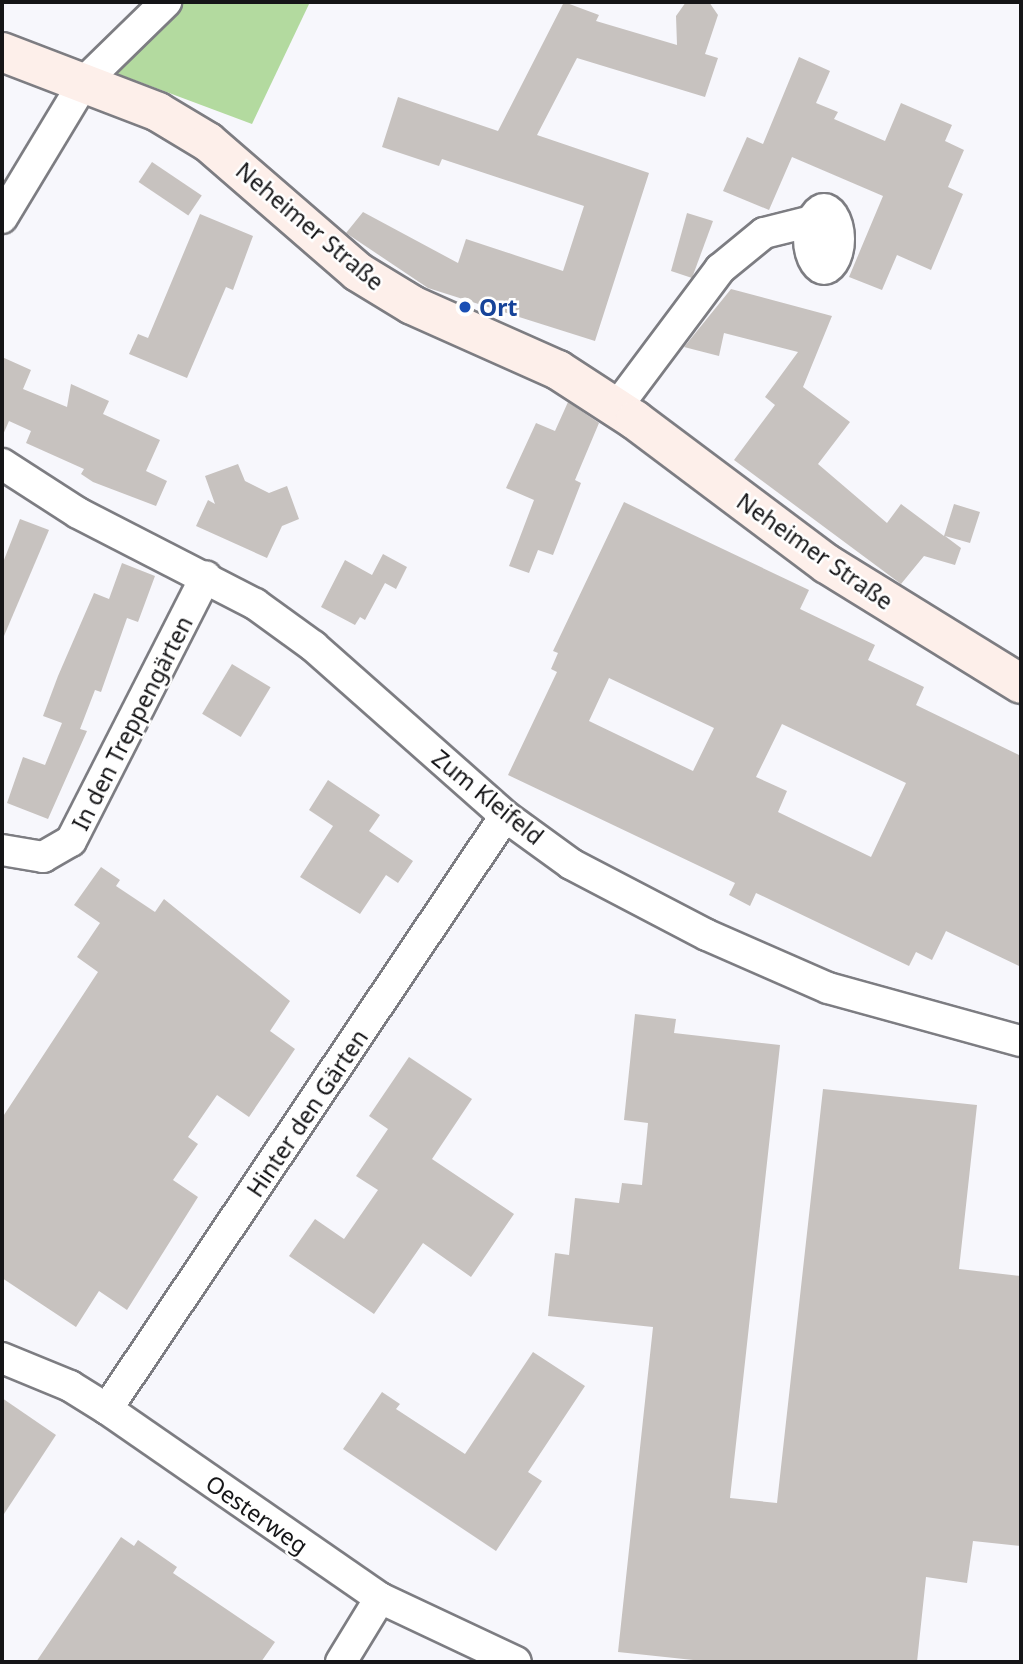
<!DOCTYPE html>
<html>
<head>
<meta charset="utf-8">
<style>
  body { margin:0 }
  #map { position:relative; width:1023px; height:1664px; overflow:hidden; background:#f7f7fc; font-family:"Noto Sans",sans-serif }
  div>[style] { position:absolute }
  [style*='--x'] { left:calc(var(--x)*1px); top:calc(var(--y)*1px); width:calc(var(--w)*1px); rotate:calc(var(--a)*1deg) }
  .green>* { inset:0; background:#b3da9f }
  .building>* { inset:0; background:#c7c2bf; transform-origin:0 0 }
  .roads { filter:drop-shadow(2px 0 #7d7d82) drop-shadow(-2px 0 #7d7d82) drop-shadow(0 2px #7d7d82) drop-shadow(0 -2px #7d7d82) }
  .minor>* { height:30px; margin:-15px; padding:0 15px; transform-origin:15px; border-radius:15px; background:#fff }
  .minor>.ring { margin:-15px; padding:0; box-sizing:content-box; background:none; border:30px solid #fff; border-radius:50% }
  .secondary>* { height:38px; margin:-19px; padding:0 19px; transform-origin:19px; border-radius:19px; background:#fdefea }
  .dots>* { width:19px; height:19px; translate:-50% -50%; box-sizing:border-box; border:4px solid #fff; border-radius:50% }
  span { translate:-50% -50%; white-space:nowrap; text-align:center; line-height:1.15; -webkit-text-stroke:5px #fff; paint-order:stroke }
  .street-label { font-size:23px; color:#151517 }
  .transit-label { font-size:23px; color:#164399; font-weight:700 }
  .left { translate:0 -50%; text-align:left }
  .frame { position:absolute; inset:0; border:4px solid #151517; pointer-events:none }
</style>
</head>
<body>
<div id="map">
  <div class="green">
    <div style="clip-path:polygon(184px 2px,310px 2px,252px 124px,113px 72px)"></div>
  </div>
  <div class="building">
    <div style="clip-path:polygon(564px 2px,599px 15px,596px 21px,677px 45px,676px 16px,686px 2px,709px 2px,718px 15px,705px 54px,718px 58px,705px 97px,577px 58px,537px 135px,649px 173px,595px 341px,428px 288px,346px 233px,363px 212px,458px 263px,466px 239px,563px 271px,584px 206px,442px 159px,439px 166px,382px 147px,398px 97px,498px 131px)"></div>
    <div style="clip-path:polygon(799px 57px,830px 71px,816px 103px,838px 112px,834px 119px,885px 141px,901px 103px,952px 125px,945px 141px,964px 150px,948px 187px,963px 194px,931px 270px,897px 255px,882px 290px,849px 277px,883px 196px,792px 157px,769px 210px,723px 191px,747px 137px,763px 144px)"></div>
    <div style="left:152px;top:162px;width:60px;height:24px;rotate:34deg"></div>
    <div style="clip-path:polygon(687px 213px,713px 221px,692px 278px,671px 271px)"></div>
    <div style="clip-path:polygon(200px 214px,253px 236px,233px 290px,226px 287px,187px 378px,129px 354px,138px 334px,148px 338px)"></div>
    <div style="clip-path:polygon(731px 289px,832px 316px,803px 387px,850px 422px,818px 464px,887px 523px,901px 504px,944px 536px,954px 504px,980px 512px,970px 543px,945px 536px,961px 548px,955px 565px,924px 556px,901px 584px,734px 460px,775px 405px,765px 397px,798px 352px,724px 333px,719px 356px,684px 347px)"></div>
    <div style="clip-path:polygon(2px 357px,31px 370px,23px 389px,67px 407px,71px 384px,109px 401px,103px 414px,160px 440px,146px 471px,167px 481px,156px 506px,93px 482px,81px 474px,84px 469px,26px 443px,31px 431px,9px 421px,2px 437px)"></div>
    <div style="clip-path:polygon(568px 402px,599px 423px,575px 480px,581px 483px,553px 555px,538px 550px,529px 573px,509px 566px,534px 500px,506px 488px,536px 423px,555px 431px)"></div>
    <div style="clip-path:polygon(238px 464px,245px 481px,269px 493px,287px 486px,299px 519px,282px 526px,267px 558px,196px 526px,208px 500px,215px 504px,205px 476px)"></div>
    <div style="clip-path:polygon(evenodd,624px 502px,809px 590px,800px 609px,875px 645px,868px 660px,924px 687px,916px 705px,1021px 756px,1021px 967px,946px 931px,932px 960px,916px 952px,909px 966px,756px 893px,750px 906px,729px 895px,735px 883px,508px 775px,557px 672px,551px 669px,558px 653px,553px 651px,624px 502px,609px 678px,714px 728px,693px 771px,589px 721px,609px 678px,624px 502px,782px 724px,906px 783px,871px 857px,778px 812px,787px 791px,756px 777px,782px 724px)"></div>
    <div style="clip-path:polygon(20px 519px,49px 530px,4px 636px,2px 565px)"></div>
    <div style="clip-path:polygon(383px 554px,407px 567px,396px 589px,385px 583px,365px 620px,360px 617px,355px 625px,321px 607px,345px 560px,372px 575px)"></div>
    <div style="clip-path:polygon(122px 563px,155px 576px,138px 622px,127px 618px,101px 692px,95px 690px,80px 729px,87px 731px,48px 819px,7px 803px,23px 757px,45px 765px,62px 723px,43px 716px,58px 676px,94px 593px,109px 599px)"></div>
    <div style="left:232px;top:664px;width:45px;height:58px;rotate:31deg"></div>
    <div style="clip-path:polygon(328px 780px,380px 815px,369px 831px,413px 861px,398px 883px,386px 875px,360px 914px,300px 877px,333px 826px,309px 810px)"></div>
    <div style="clip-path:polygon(101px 867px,120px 880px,116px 886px,155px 912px,164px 899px,290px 1001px,270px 1031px,295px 1049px,249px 1117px,217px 1095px,188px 1137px,198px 1144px,173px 1180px,198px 1197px,127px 1310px,99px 1291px,76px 1327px,2px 1278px,2px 1118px,98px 972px,77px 957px,100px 923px,74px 905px)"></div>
    <div style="clip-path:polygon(635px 1014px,676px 1019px,674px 1033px,780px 1045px,730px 1498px,777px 1503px,823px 1089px,977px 1105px,959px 1269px,1021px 1276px,1021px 1546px,973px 1541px,967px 1583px,926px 1577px,917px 1662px,712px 1662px,618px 1652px,653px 1327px,548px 1316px,555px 1253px,569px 1255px,575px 1198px,619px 1203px,622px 1183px,642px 1185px,648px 1123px,624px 1120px)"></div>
    <div style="clip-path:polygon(409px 1057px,472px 1099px,432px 1159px,514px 1214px,471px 1277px,423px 1243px,374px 1314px,289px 1256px,315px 1219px,344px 1239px,378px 1190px,356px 1176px,388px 1129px,369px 1116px)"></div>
    <div style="clip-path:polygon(533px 1352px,585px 1386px,528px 1472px,542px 1481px,496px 1551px,343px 1449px,382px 1392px,400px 1404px,396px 1409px,465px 1454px)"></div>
    <div style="clip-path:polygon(2px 1398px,56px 1435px,2px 1517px)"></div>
    <div style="clip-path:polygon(121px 1537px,134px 1546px,138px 1540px,177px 1567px,173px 1573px,275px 1642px,261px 1662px,36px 1662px)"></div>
  </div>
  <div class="roads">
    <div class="minor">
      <div class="ring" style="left:809px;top:209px;width:-4px;height:-4px"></div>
      <div style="--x:2;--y:218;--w:159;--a:-58.9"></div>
      <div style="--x:84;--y:82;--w:115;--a:-44.3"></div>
      <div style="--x:616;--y:408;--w:174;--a:-53.2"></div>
      <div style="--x:720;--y:269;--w:57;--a:-39.3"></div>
      <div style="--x:764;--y:233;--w:45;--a:-14"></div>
      <div style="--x:2;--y:464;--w:90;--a:32.8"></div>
      <div style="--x:78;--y:513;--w:199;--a:27.2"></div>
      <div style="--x:255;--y:604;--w:72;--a:35.9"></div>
      <div style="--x:313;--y:646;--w:256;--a:41.5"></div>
      <div style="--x:505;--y:816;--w:82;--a:36"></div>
      <div style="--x:571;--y:864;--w:153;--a:27.6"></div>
      <div style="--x:707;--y:935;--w:132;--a:23.7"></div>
      <div style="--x:828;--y:988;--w:200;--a:15.4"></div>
      <div style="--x:2;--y:850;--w:42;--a:9.7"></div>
      <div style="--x:43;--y:857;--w:32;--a:-30"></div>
      <div style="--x:71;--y:841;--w:297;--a:-63"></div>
      <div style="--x:2;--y:1358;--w:74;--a:22.4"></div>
      <div style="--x:70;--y:1386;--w:44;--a:31.9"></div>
      <div style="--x:107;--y:1409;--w:332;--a:34.7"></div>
      <div style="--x:380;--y:1598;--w:150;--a:25.2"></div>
      <div style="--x:107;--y:1409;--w:714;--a:-56.13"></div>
      <div style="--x:341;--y:1662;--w:75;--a:-58.6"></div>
    </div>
    <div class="secondary">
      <div style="--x:2;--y:52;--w:167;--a:21"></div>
      <div style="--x:158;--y:112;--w:58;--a:31"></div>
      <div style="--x:208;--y:142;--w:198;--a:40.9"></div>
      <div style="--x:358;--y:272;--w:63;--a:31.4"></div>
      <div style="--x:412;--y:305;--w:160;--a:24"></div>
      <div style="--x:558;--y:370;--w:92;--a:33"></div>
      <div style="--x:635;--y:420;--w:240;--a:36.9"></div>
      <div style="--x:827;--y:564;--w:228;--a:31.7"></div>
    </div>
  </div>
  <div class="dots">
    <div style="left:465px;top:307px;background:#1a4fb4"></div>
  </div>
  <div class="street-label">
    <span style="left:310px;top:226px;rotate:40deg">Neheimer Straße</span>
    <span style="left:815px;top:551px;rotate:35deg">Neheimer Straße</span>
    <span style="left:132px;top:723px;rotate:-63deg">In den Treppengärten</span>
    <span style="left:488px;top:797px;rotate:39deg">Zum Kleifeld</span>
    <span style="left:307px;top:1113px;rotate:-56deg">Hinter den Gärten</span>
    <span style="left:257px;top:1514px;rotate:35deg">Oesterweg</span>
  </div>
  <div class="transit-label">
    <span class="left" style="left:479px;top:307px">Ort</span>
  </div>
  <div class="frame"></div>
</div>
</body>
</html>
